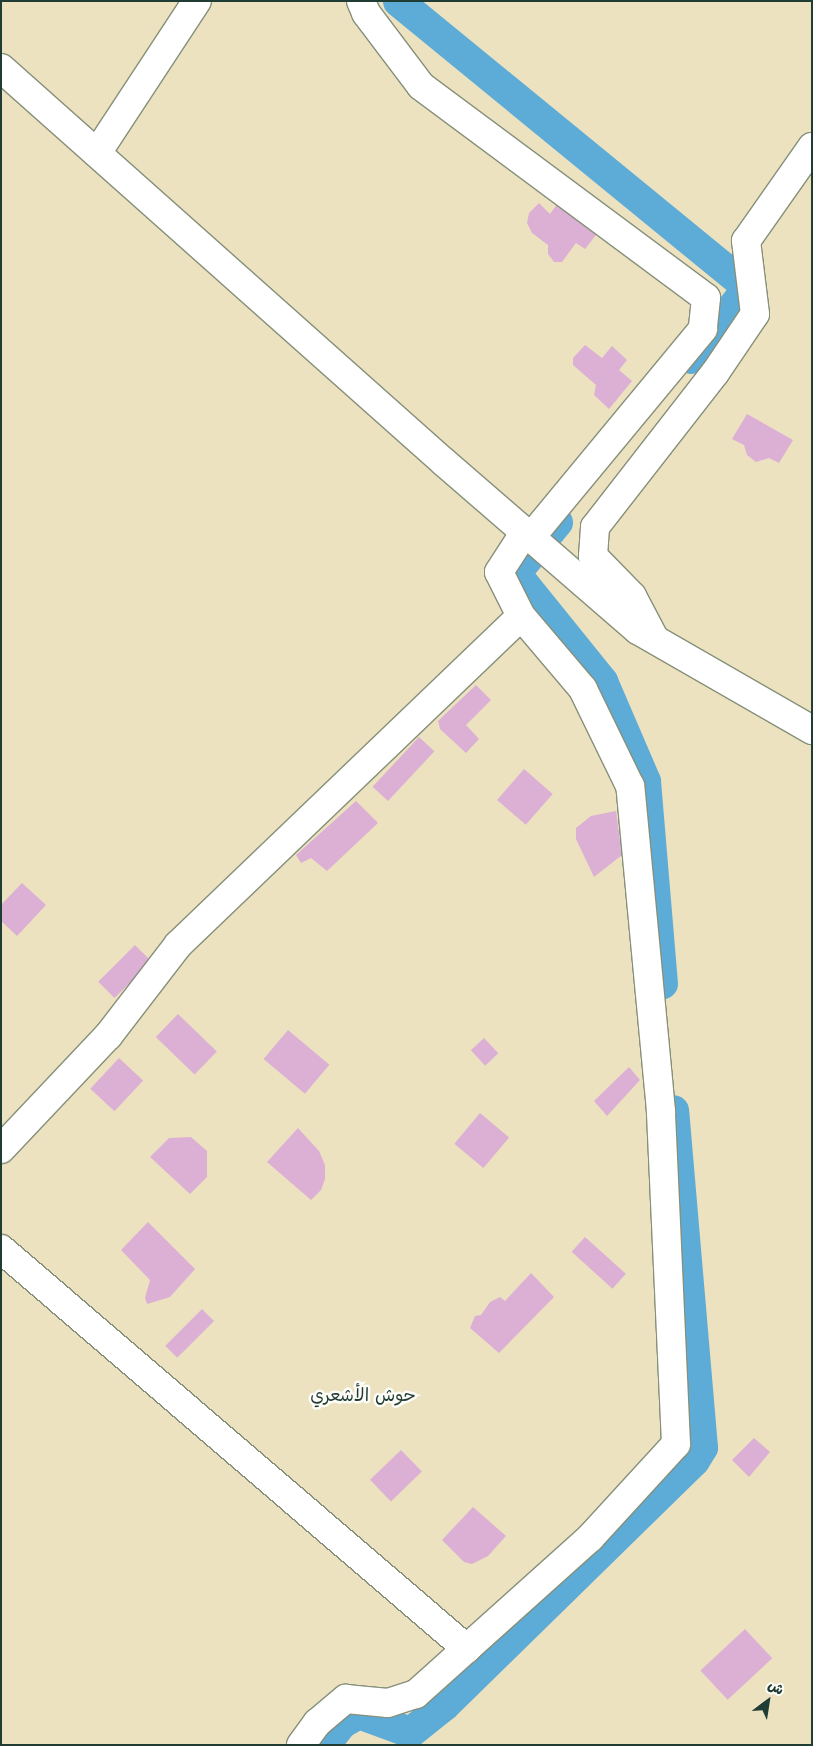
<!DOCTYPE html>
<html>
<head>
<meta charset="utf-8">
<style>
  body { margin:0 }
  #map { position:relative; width:813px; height:1746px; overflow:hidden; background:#ece2c0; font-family:"Comic Neue","Playpen Sans Arabic",sans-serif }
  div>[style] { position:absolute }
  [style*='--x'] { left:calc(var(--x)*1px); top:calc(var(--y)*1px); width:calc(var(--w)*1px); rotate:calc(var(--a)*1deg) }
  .canal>* { height:31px; margin:-15.5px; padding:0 15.5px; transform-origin:15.5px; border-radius:15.5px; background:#5dabd7 }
  .building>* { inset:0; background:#dcafd5; transform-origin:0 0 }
  .roads { filter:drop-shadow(1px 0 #86907a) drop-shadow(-1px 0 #86907a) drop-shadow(0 1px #86907a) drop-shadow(0 -1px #86907a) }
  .minor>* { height:28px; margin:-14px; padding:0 14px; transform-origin:14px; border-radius:14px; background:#fff }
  span { translate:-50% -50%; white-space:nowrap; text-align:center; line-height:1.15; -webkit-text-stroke:5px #fdfcf7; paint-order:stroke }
  .quarter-label { font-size:18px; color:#1f3d34 }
  .frame { position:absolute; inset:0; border:2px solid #1f3d34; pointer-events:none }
  .north { position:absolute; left:743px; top:1676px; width:50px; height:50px; -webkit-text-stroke:4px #fdfcf7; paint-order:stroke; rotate:31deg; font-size:14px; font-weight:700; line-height:20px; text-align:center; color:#1f3d34 }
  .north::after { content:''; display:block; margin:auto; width:18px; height:22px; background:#1f3d34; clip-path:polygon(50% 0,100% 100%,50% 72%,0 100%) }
</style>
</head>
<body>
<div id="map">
  <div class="canal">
    <div style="--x:398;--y:1;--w:452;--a:39.3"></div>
    <div style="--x:748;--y:287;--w:91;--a:128.8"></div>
    <div style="--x:557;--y:522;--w:66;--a:129.5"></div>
    <div style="--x:515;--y:573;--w:139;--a:51.1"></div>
    <div style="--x:602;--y:681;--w:109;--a:66.7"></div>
    <div style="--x:645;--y:781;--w:203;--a:85.2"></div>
    <div style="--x:324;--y:1745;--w:28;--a:-52"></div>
    <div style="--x:341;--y:1723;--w:20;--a:-30"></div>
    <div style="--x:358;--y:1713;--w:55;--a:20.1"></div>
    <div style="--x:410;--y:1732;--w:43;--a:-38.5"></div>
    <div style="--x:444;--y:1705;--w:350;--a:-44.4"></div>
    <div style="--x:694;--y:1460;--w:15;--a:-58"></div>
    <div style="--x:702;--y:1447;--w:338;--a:-94.9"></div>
  </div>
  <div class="building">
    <div style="clip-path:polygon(539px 203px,550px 214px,558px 203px,596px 235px,585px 249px,576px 243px,562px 262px,554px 262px,548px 254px,548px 245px,532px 233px,527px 223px,529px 213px)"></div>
    <div style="clip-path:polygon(585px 345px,602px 358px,612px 346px,627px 360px,619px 370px,632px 381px,609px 409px,594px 395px,596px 385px,573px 365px,573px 358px)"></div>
    <div style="clip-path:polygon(747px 414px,793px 440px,779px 463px,769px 458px,756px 462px,747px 455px,744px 445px,732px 439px)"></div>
    <div style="clip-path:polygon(476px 685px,491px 700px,466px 725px,479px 739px,466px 753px,440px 729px,438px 721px)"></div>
    <div style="left:419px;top:737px;width:21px;height:68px;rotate:43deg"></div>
    <div style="left:524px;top:769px;width:38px;height:41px;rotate:41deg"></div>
    <div style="clip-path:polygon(356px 801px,378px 823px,327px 871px,311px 858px,301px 863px,296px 855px)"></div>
    <div style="clip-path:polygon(616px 811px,622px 855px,594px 877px,576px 839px,576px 828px,591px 816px)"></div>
    <div style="clip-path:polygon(22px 883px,46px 905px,17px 936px,1px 921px,1px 905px)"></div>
    <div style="left:135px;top:945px;width:23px;height:52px;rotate:45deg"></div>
    <div style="left:178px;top:1014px;width:54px;height:32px;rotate:44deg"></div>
    <div style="left:288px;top:1030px;width:54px;height:38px;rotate:40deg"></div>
    <div style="left:484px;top:1038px;width:21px;height:18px;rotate:47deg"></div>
    <div style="left:119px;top:1058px;width:33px;height:42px;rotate:43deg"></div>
    <div style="clip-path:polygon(629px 1067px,640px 1080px,607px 1116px,594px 1101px)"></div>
    <div style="left:480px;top:1113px;width:38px;height:40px;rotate:40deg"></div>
    <div style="clip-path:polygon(298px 1128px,319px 1151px,325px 1165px,325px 1179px,321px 1190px,311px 1200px,267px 1162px)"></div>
    <div style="clip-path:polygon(191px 1137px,207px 1151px,207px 1177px,190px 1194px,150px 1157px,169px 1138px)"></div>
    <div style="clip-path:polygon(148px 1222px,195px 1269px,170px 1297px,147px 1304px,145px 1298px,150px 1280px,121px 1250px)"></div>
    <div style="left:585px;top:1237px;width:55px;height:20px;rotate:42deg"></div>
    <div style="clip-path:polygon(531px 1273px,554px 1297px,499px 1353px,470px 1328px,475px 1316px,481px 1315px,490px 1302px,500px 1297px,505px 1301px)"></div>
    <div style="left:202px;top:1309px;width:17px;height:52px;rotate:45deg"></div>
    <div style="clip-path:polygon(754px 1438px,770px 1452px,749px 1477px,732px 1460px)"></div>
    <div style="left:401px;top:1450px;width:30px;height:43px;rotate:46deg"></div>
    <div style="clip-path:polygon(473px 1507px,506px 1536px,488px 1556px,472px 1564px,464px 1562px,442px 1540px)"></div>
    <div style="left:745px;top:1629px;width:40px;height:61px;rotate:47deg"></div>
  </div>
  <div class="roads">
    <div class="minor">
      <div style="--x:361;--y:1;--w:13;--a:67"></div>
      <div style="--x:366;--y:13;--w:91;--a:53"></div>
      <div style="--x:421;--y:86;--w:355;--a:36.6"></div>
      <div style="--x:706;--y:298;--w:31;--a:96"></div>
      <div style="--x:703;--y:329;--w:270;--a:129.6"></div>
      <div style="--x:1;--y:68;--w:594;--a:41.66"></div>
      <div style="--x:445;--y:463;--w:255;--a:40.9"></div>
      <div style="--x:638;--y:630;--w:201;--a:29.9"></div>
      <div style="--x:97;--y:153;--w:182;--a:-56.7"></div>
      <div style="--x:653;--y:636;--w:45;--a:-117.7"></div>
      <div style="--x:632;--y:596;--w:56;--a:-134.3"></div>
      <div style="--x:593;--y:556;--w:29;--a:-86"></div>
      <div style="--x:595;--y:527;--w:195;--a:-52.1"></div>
      <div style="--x:715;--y:373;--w:71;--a:-55.9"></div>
      <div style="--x:755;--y:314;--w:74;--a:-97"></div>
      <div style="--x:746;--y:241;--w:115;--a:-54.9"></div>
      <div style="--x:1;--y:1149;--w:156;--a:-46.6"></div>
      <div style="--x:108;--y:1036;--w:115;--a:-52.4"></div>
      <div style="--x:178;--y:945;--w:475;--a:-43.8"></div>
      <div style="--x:521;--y:616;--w:49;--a:-116.6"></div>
      <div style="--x:499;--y:572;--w:48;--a:-57"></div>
      <div style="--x:1;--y:1249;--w:614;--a:40.64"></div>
      <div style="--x:301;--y:1745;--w:27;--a:-54"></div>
      <div style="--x:317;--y:1723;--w:38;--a:-40"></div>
      <div style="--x:346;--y:1699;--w:42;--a:5.4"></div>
      <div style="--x:388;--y:1703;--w:29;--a:-18"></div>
      <div style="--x:416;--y:1694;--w:234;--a:-41.9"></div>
      <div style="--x:590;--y:1538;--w:127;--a:-47.5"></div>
      <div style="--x:676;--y:1444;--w:333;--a:-92.6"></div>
      <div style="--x:661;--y:1111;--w:326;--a:-95.4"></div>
      <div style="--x:630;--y:786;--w:108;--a:-115.9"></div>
      <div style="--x:583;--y:689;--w:96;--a:-130.3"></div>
    </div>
  </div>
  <div class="quarter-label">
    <span style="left:363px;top:1396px">حوش الأشعري</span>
  </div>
  <div class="frame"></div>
  <div class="north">ش</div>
</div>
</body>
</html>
